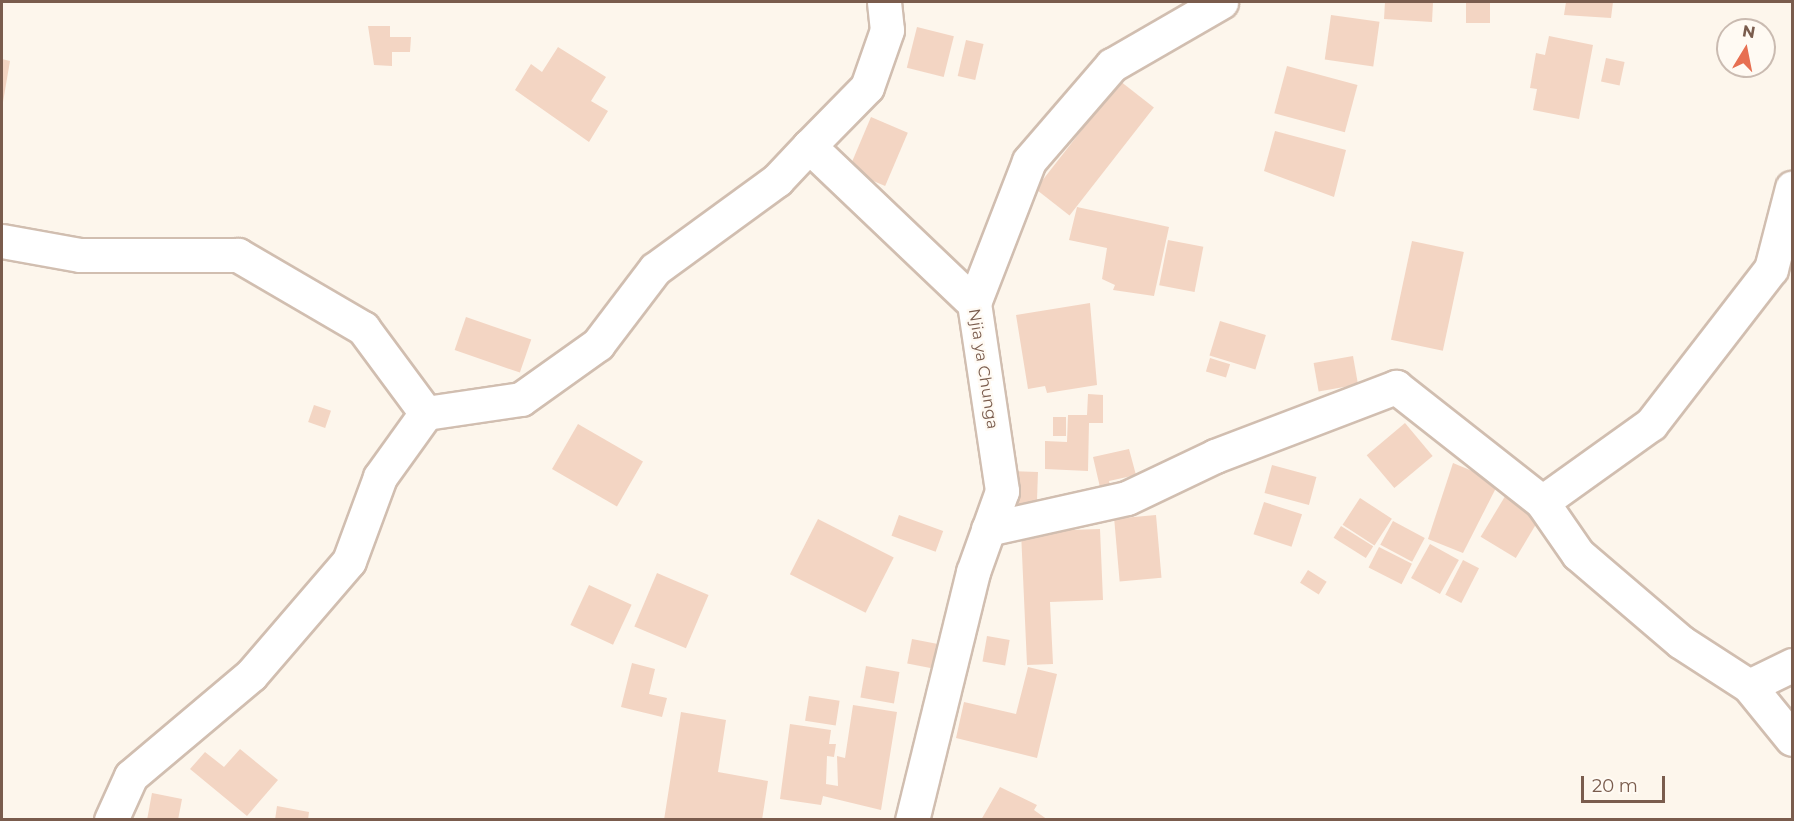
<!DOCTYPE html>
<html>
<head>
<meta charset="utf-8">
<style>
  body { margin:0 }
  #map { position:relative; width:1794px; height:821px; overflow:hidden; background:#fdf6ec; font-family:Montserrat,sans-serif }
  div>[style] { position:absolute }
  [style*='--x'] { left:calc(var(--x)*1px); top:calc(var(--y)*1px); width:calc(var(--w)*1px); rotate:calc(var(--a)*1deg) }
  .building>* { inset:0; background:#f3d5c3; transform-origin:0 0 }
  .roads { filter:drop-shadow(2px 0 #d1beb0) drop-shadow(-2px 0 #d1beb0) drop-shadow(0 2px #d1beb0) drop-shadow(0 -2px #d1beb0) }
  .street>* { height:33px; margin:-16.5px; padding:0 16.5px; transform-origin:16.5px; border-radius:16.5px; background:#fff }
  span { translate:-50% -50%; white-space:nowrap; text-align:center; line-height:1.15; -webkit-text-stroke:4.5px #fffaf3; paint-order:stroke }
  .street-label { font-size:16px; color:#7a5c4d }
  .frame { position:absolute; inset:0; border:3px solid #7a5c4d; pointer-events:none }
  .north { position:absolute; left:1716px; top:18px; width:60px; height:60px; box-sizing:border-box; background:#fffaf3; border:2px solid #cabbb1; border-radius:50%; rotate:10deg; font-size:16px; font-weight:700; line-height:24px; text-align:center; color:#7a5c4d }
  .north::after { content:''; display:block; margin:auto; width:21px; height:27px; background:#e76f51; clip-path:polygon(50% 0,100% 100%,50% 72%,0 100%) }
  .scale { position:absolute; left:1581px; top:776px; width:84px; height:27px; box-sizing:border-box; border:3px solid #7a5c4d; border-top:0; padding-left:8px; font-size:18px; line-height:21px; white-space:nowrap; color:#7a5c4d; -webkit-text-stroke:4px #fffaf3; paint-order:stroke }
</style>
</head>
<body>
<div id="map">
  <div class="building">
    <div style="clip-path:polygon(1385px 2px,1433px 2px,1432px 22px,1384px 19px)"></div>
    <div style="left:1466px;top:2px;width:24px;height:21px"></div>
    <div style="clip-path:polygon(1566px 2px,1613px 2px,1611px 18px,1564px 15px)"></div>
    <div style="left:1331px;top:15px;width:49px;height:45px;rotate:8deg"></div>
    <div style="clip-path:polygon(368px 26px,390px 26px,390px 37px,411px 37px,410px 52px,392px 52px,392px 66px,374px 65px)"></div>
    <div style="left:917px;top:27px;width:38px;height:42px;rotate:14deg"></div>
    <div style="clip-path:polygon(1549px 36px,1593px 45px,1579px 119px,1533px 110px,1537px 89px,1530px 88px,1536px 53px,1545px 55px)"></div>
    <div style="left:966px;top:40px;width:18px;height:37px;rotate:13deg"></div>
    <div style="clip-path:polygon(558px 47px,606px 77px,591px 101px,608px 111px,589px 142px,515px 90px,531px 64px,542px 72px)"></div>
    <div style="left:1606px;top:58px;width:19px;height:24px;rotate:12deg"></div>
    <div style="clip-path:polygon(2px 59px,10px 61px,3px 102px,2px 102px)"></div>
    <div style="left:1287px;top:66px;width:73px;height:49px;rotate:15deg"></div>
    <div style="left:1120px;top:81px;width:43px;height:137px;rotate:38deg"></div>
    <div style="left:871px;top:117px;width:40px;height:58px;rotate:23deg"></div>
    <div style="clip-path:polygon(1275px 131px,1346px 150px,1334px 197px,1264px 171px)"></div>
    <div style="clip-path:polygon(1077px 207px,1169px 227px,1154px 296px,1113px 290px,1115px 285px,1102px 279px,1107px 248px,1069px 240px)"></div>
    <div style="left:1168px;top:240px;width:36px;height:46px;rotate:11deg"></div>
    <div style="left:1412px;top:241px;width:53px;height:101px;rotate:12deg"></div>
    <div style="clip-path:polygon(1090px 303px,1097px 385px,1047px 393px,1045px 386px,1028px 389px,1016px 315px)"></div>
    <div style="left:466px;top:317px;width:69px;height:35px;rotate:19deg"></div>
    <div style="left:1220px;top:321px;width:48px;height:36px;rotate:17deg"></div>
    <div style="left:1353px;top:356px;width:29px;height:40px;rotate:80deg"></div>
    <div style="left:1210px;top:358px;width:21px;height:14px;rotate:17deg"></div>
    <div style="clip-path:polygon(1088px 394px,1103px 395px,1103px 423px,1089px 423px,1088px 471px,1045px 469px,1045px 441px,1067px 442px,1068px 415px,1087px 415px)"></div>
    <div style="left:314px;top:405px;width:18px;height:18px;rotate:19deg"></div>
    <div style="left:1053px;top:417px;width:13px;height:19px"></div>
    <div style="left:1405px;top:423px;width:43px;height:50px;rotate:50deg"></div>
    <div style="left:578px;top:424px;width:75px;height:52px;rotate:30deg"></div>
    <div style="clip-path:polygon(1129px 449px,1136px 475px,1109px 481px,1112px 494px,1102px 496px,1093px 457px)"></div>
    <div style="clip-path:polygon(1453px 463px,1499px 482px,1463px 553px,1428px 539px)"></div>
    <div style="left:1272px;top:465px;width:46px;height:29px;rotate:15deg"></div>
    <div style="left:1011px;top:471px;width:27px;height:40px;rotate:2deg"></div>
    <div style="left:1510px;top:488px;width:41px;height:57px;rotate:31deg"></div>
    <div style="left:1360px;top:498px;width:38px;height:32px;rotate:33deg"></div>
    <div style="left:1264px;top:502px;width:40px;height:34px;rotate:18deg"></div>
    <div style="left:899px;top:515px;width:47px;height:22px;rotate:20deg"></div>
    <div style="left:1156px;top:515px;width:63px;height:42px;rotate:85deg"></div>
    <div style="left:818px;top:519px;width:85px;height:62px;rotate:27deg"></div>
    <div style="left:1393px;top:521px;width:36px;height:27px;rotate:28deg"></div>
    <div style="clip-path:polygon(1069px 524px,1069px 530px,1100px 529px,1103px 600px,1050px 602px,1053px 664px,1027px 665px,1021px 532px)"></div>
    <div style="left:1341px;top:526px;width:38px;height:14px;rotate:32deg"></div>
    <div style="left:1430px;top:544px;width:33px;height:39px;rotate:29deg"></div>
    <div style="left:1379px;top:547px;width:37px;height:23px;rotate:27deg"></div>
    <div style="left:1463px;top:560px;width:18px;height:39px;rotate:27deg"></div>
    <div style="left:1308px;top:570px;width:22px;height:15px;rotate:32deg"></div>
    <div style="left:657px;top:573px;width:56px;height:58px;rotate:23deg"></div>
    <div style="left:589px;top:585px;width:47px;height:44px;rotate:25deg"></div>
    <div style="left:987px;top:636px;width:23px;height:26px;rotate:10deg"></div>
    <div style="left:912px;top:639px;width:25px;height:25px;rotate:11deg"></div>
    <div style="clip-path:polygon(632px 663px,655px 669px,649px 694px,667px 698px,662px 717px,621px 707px)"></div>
    <div style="left:866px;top:666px;width:34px;height:32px;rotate:10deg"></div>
    <div style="clip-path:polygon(1028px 667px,1057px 674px,1037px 758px,956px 738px,964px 702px,1016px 714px)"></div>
    <div style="left:809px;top:696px;width:31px;height:25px;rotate:9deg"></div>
    <div style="clip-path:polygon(853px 705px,897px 712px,881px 810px,823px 796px,821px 805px,780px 799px,790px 724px,831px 730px,829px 744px,836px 744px,834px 757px,827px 756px,826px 784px,838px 786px,837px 756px,845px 758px)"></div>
    <div style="clip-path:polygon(681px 712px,726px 720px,718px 772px,768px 781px,762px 820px,664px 820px)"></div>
    <div style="clip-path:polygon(240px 749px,278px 780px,247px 816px,190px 769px,205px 752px,224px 767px)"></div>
    <div style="clip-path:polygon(1000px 787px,1037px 805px,1034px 810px,1048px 820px,981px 820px)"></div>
    <div style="clip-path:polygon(152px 793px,182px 799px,178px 820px,147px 820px)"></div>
    <div style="clip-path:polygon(277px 806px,309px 812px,308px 820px,275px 820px)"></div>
  </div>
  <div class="roads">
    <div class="street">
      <div style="--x:884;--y:2;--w:28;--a:84"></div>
      <div style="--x:887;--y:30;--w:60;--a:109.3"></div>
      <div style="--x:867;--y:87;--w:83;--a:134.5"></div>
      <div style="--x:809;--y:146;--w:228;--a:43.6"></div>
      <div style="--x:974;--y:303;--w:190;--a:81.5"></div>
      <div style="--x:1002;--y:491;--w:86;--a:109.7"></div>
      <div style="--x:973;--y:572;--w:255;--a:103.8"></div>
      <div style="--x:2;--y:241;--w:79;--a:10.2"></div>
      <div style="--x:80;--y:255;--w:158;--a:0"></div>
      <div style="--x:238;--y:255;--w:145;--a:30.3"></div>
      <div style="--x:363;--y:328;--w:106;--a:53.5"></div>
      <div style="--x:426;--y:413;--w:96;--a:-8.4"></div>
      <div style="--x:521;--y:399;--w:95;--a:-35.5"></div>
      <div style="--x:598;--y:344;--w:94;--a:-52.8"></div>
      <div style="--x:655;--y:269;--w:151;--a:-36.1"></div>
      <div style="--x:777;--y:180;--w:47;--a:-46.7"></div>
      <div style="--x:974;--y:303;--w:152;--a:-68.8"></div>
      <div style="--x:1029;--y:161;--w:127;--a:-49.2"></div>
      <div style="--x:1112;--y:65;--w:126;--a:-30"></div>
      <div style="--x:1542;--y:502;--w:134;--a:-35.6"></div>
      <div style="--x:1651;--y:424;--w:196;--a:-52.3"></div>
      <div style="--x:1771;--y:269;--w:84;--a:-75.5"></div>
      <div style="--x:988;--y:529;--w:142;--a:-12.6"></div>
      <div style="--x:1127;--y:498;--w:98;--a:-25.5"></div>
      <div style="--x:1215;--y:456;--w:194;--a:-20.9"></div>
      <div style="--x:1396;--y:387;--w:186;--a:38.2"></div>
      <div style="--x:1542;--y:502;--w:63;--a:55.3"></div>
      <div style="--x:1578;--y:554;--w:135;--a:40.5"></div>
      <div style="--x:1681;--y:642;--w:81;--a:32.9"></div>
      <div style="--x:1749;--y:686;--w:68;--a:50.9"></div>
      <div style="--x:1749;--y:686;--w:48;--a:-26"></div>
      <div style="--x:111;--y:820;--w:48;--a:-65.6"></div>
      <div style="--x:131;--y:776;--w:157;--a:-40.1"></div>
      <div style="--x:251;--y:675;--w:150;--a:-49.3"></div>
      <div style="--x:349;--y:561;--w:90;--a:-69.7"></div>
      <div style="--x:380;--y:477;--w:79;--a:-54.3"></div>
    </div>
  </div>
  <div class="street-label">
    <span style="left:983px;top:369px;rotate:81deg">Njia ya Chunga</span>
  </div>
  <div class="frame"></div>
  <div class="north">N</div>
  <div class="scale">20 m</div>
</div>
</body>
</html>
